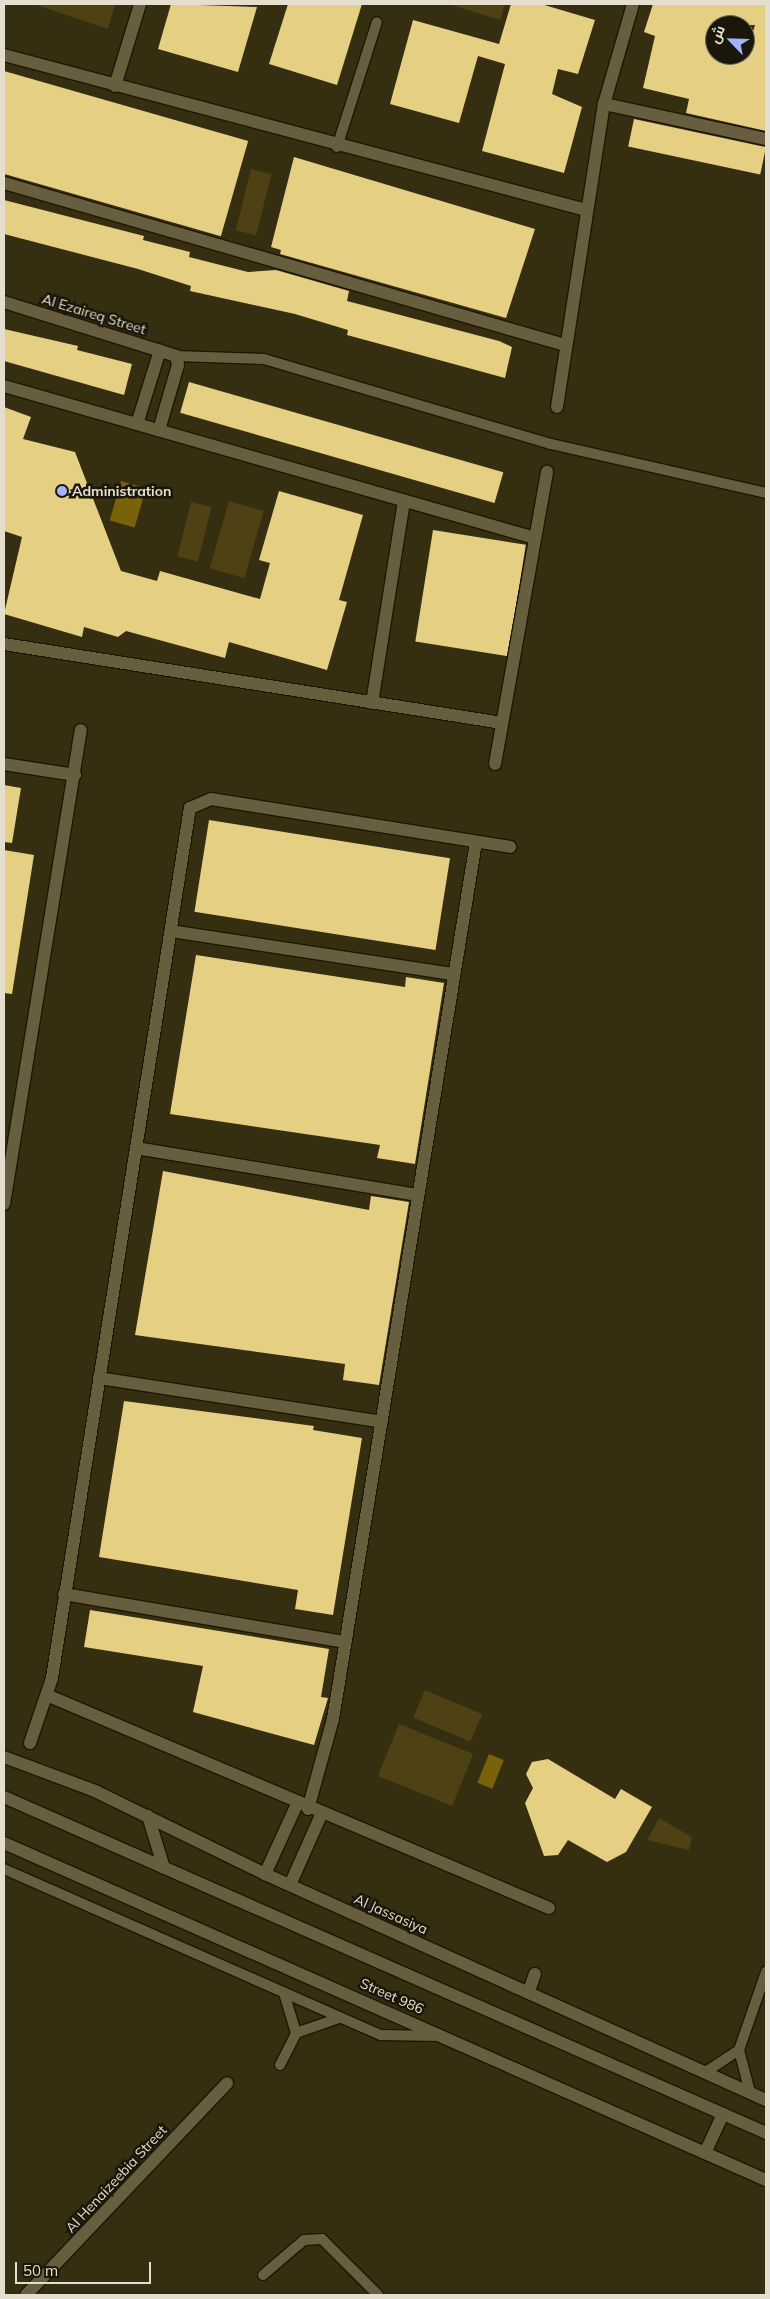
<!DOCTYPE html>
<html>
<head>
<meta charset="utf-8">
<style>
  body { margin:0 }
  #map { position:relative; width:770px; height:2299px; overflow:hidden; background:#362e11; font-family:Mulish,Cairo,sans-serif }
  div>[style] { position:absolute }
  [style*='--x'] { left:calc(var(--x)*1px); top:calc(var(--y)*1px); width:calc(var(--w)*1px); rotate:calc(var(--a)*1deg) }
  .green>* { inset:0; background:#4e4214; transform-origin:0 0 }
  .water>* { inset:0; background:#78630b; transform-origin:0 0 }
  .building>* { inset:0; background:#e5cf82; transform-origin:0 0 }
  .roads { filter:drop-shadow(1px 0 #1e1600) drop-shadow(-1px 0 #1e1600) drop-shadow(0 1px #1e1600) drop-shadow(0 -1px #1e1600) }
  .lane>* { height:10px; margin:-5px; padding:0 5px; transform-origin:5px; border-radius:5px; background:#675e40 }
  .street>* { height:12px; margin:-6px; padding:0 6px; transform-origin:6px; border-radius:6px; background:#675e40 }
  .dots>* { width:14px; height:14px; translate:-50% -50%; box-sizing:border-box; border:2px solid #1a170a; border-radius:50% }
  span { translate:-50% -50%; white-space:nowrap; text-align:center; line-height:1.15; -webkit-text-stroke:5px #1a170a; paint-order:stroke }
  .street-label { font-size:14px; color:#e3decd }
  .poi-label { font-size:14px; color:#e3decd; font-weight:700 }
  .left { translate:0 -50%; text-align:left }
  .frame { position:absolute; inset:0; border:5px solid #e3decd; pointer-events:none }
  .north { position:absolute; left:705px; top:15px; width:50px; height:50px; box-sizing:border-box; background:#1a170a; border:1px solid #6a6758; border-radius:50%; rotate:294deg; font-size:14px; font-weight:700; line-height:20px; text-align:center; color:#e3decd }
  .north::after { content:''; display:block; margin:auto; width:18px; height:22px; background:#a2b2fd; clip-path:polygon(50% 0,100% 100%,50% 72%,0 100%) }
  .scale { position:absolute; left:15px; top:2262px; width:136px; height:22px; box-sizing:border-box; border:2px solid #e3decd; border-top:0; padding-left:6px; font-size:15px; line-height:18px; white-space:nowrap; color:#e3decd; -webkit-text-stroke:4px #1a170a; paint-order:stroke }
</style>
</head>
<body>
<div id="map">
  <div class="green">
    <div style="clip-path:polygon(34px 4px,115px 4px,108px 29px)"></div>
    <div style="clip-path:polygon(449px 4px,505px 4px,500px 20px)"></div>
    <div style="left:251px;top:169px;width:21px;height:63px;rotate:14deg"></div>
    <div style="left:229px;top:501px;width:36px;height:70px;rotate:16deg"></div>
    <div style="left:191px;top:502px;width:21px;height:56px;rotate:14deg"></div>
    <div style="left:425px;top:1690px;width:62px;height:30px;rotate:23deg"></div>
    <div style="left:399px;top:1724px;width:80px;height:56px;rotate:22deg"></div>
    <div style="clip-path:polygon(659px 1818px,692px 1837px,689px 1850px,647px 1840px)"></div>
  </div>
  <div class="water">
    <div style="left:121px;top:481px;width:26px;height:41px;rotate:16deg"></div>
    <div style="left:489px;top:1754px;width:16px;height:31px;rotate:22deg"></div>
  </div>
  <div class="building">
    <div style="clip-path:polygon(171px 4px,257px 7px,238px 72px,158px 49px)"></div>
    <div style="clip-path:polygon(288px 4px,362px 4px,337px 85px,269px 64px)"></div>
    <div style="clip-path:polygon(511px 4px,541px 4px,595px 20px,578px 74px,558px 69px,552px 94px,582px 107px,564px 173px,482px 151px,505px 64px,478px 56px,459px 123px,390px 104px,413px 20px,499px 44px)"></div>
    <div style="clip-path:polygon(evenodd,653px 4px,766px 4px,766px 131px,686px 113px,689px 99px,643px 88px,655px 36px,644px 32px,653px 4px,715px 25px,755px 25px,746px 55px,715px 55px,715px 25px)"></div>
    <div style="left:4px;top:71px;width:254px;height:99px;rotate:16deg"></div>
    <div style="left:634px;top:119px;width:135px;height:28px;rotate:12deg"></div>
    <div style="clip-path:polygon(294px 157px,535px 229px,506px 318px,280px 254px,281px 250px,271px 247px)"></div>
    <div style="clip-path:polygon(4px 200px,144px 236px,143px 240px,190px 252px,189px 257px,248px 272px,276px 270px,349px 291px,347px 301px,499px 341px,512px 347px,505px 378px,347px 335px,348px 330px,295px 314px,190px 291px,191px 286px,138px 269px,4px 234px)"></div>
    <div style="clip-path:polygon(4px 329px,78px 346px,77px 350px,132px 364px,124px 395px,4px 361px)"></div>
    <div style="left:189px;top:382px;width:327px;height:32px;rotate:16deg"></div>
    <div style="clip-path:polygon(4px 407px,31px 417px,23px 439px,75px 452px,121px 571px,157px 581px,160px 571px,260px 599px,270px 563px,259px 560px,279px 491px,363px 515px,339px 600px,347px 602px,327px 670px,229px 642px,225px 658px,126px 631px,118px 637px,84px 627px,82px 637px,4px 614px,22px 537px,4px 531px)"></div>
    <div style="left:433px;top:530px;width:94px;height:113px;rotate:9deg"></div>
    <div style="clip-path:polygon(4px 785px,21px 788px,12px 843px,4px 842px)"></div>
    <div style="left:209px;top:820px;width:244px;height:93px;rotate:9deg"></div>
    <div style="clip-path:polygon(4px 850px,34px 855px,12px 994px,4px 993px)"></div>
    <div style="clip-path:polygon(196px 955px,405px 987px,406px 977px,444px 983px,415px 1164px,377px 1158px,380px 1145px,170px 1114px)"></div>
    <div style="clip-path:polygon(163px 1171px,369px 1210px,371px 1196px,409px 1202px,379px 1385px,343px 1380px,345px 1364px,135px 1335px)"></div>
    <div style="clip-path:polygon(124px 1401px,314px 1426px,313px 1430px,362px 1438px,333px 1615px,295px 1609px,298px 1590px,99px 1557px)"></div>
    <div style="clip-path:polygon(90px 1610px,329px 1649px,321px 1697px,328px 1698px,314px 1745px,193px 1712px,203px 1666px,84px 1647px)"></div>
    <div style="clip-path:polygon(548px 1759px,615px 1799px,621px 1789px,652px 1807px,626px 1852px,607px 1862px,568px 1840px,558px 1855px,544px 1856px,525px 1803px,533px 1788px,526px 1774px,532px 1762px)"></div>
  </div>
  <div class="roads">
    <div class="lane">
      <div style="--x:337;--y:147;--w:131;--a:-72.3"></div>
      <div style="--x:176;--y:356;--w:88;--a:2"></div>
      <div style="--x:264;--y:359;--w:299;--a:16.5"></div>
      <div style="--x:551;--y:444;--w:221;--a:12.8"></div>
      <div style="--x:4;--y:1869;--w:412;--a:23.8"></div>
      <div style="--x:381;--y:2035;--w:59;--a:1"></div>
      <div style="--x:296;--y:2033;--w:46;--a:-19.2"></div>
      <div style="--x:280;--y:2065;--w:36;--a:-63"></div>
      <div style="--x:296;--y:2033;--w:42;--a:-106.7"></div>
      <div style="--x:704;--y:2073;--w:42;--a:-33.3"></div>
      <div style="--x:750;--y:2092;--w:43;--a:-104.7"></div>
      <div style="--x:739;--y:2050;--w:83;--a:-70.9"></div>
      <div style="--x:263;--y:2275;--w:54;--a:-40.5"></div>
      <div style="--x:304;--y:2240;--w:18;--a:-3"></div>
      <div style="--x:322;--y:2239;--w:79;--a:45"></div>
    </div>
    <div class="street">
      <div style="--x:4;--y:55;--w:602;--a:14.91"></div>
      <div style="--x:115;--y:86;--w:86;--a:-73"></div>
      <div style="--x:604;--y:104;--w:166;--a:12.2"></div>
      <div style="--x:4;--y:183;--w:584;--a:16.11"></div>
      <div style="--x:4;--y:302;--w:180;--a:17.4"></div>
      <div style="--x:176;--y:356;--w:9;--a:77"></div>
      <div style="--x:178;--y:365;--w:68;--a:106.3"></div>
      <div style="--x:4;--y:386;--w:552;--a:15.97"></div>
      <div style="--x:557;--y:407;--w:307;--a:-81.2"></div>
      <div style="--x:604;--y:104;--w:104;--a:-73.8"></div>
      <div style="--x:137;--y:424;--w:77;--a:-72.7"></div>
      <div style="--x:4;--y:644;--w:504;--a:9.01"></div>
      <div style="--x:372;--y:703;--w:205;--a:-81"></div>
      <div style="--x:4;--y:764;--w:72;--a:8.8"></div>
      <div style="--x:495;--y:764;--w:297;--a:-79.9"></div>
      <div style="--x:171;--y:931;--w:285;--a:8.7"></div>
      <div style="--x:136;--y:1148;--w:286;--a:9.5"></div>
      <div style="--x:4;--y:1204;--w:480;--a:-80.8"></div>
      <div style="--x:99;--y:1378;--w:286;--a:8.8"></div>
      <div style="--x:64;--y:1594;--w:284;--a:9.7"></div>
      <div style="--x:49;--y:1696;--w:543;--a:22.98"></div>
      <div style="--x:30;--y:1743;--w:69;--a:-71.3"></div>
      <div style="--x:52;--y:1678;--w:881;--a:-80.99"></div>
      <div style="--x:190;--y:808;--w:23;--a:-23"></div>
      <div style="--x:211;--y:799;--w:303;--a:9.1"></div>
      <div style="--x:4;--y:1757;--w:97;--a:20.5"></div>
      <div style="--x:95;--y:1791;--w:189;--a:26"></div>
      <div style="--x:265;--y:1874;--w:550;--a:24.28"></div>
      <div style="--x:4;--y:1797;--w:833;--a:23.79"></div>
      <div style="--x:308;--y:1809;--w:93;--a:-74.5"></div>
      <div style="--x:333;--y:1719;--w:889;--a:-80.74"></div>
      <div style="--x:148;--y:1816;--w:54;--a:72.9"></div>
      <div style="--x:4;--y:1843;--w:833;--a:23.86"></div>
      <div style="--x:265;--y:1874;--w:77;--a:-65.4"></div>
      <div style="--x:290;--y:1885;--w:77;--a:-66.1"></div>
      <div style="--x:529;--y:1991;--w:18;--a:-71"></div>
      <div style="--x:705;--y:2153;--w:43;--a:-65.2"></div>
      <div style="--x:26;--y:2295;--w:292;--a:-46.5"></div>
    </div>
  </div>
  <div class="dots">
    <div style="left:62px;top:491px;background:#a2b2fd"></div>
  </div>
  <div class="street-label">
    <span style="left:94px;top:314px;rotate:17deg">Al Ezaireq Street</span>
    <span style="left:391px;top:1914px;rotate:24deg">Al Jassasiya</span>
    <span style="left:392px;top:1996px;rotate:24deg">Street 986</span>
    <span style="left:116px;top:2179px;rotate:-47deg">Al Henaizeebia Street</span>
  </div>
  <div class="poi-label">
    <span class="left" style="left:72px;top:491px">Administration</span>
  </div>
  <div class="frame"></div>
  <div class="north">ش</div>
  <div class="scale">50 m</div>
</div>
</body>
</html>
